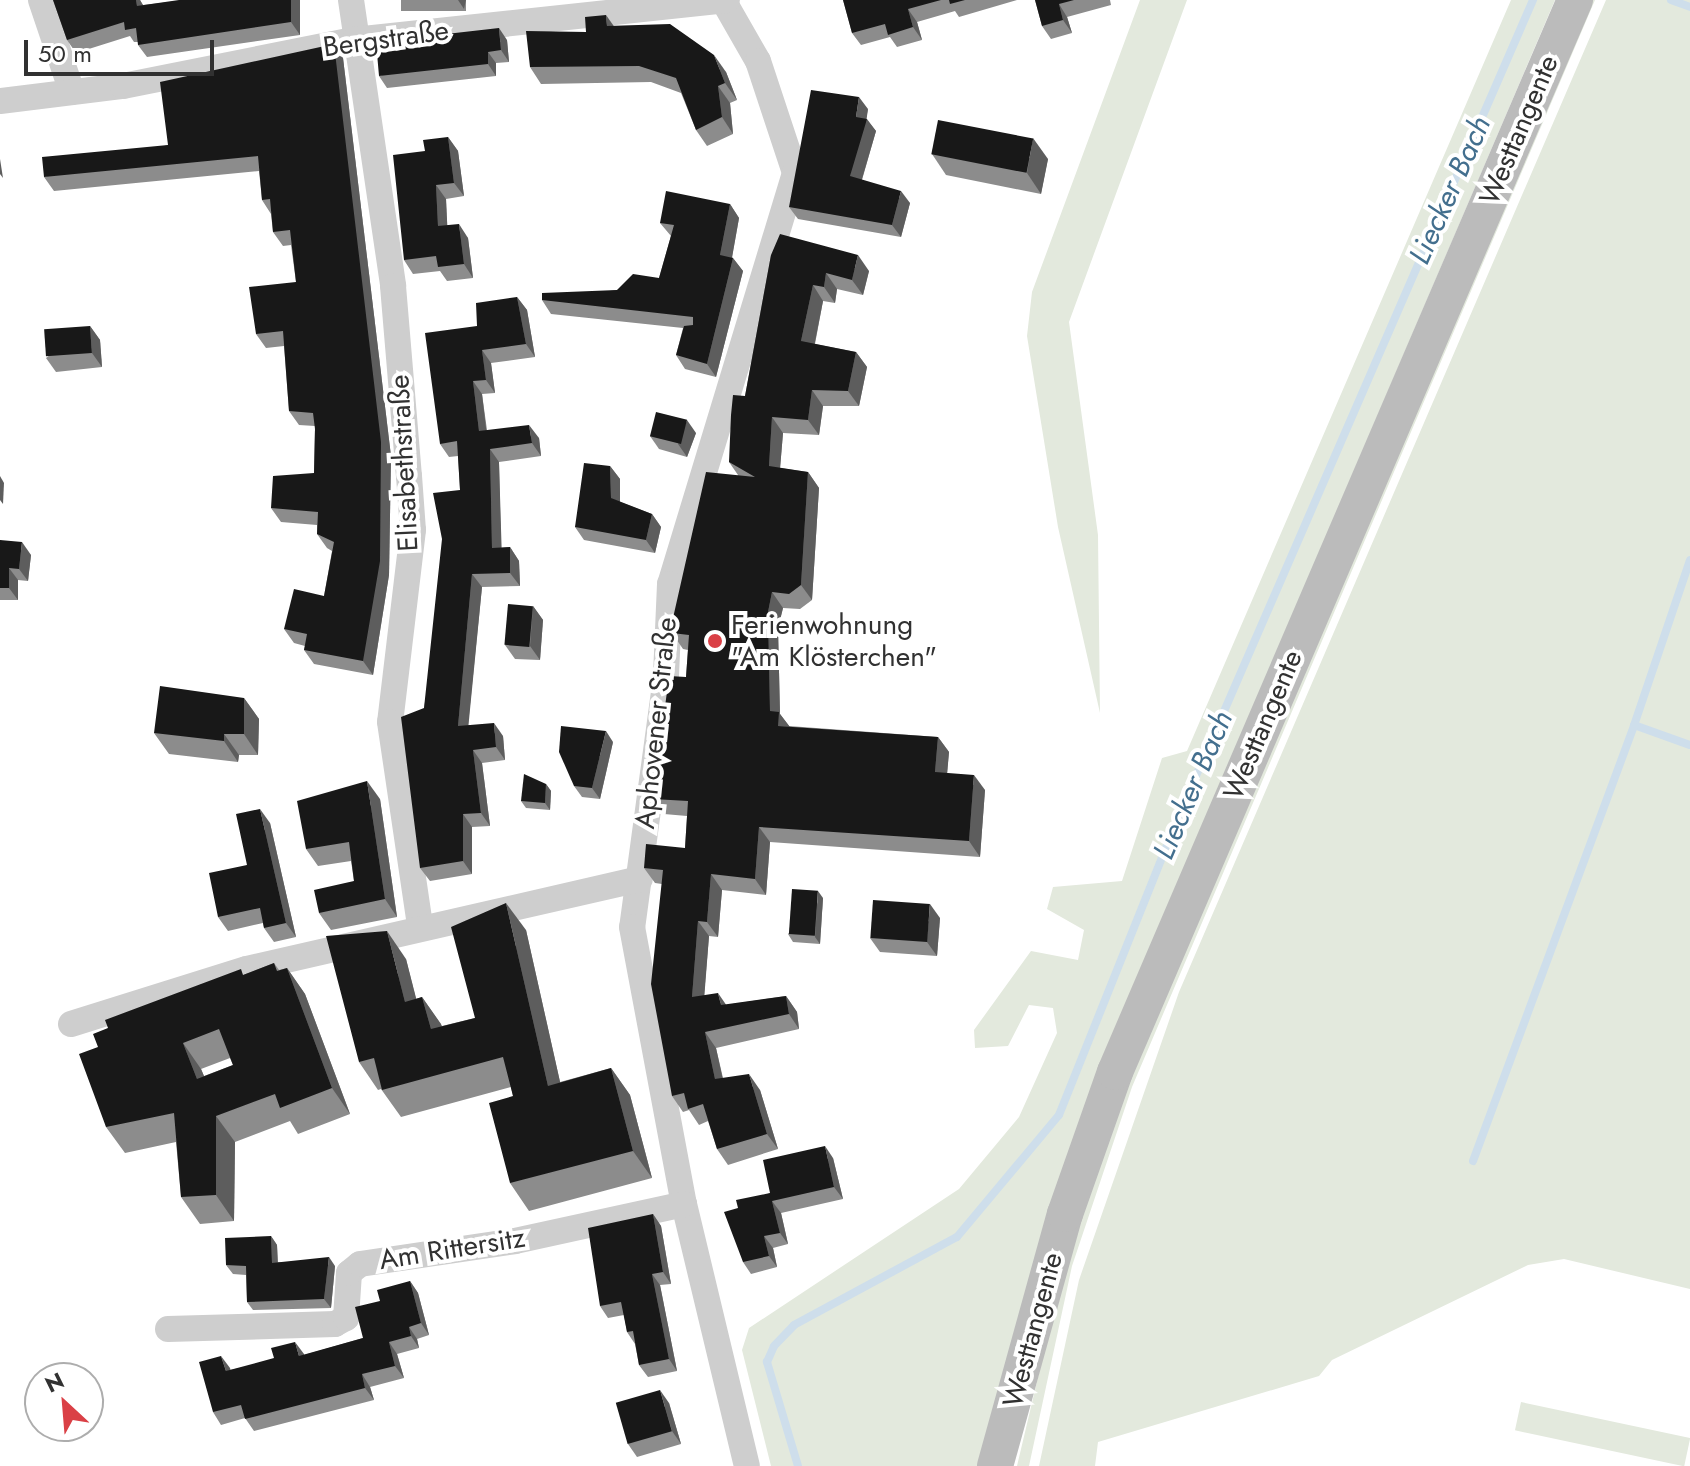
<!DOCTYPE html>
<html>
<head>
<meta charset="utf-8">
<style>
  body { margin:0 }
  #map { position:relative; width:1690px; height:1466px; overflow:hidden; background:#fff; font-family:Jost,sans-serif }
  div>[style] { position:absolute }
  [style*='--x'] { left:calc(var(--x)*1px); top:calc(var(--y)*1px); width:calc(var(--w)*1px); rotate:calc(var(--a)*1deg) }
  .green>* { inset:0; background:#e3e9dd; transform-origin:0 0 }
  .stream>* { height:8px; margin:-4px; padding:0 4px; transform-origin:4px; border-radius:4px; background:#cedeeb }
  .minor>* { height:26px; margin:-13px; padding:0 13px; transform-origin:13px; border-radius:13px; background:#cecece }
  .secondary>* { height:36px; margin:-18px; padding:0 18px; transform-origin:18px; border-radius:18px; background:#bbb }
  .wall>* { inset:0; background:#8c8c8c; transform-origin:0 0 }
  .shaded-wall>* { inset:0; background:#5d5d5d }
  .building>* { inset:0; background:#181818; transform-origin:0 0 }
  .dots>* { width:22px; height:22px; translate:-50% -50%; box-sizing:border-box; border:4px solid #fff; border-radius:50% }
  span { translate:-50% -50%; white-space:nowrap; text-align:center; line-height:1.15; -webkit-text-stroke:8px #fff; paint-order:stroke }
  .street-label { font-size:28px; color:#313131 }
  .poi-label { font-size:28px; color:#313131 }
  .left { translate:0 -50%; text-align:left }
  .water-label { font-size:30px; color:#436f8e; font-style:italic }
  .north { position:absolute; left:24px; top:1362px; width:80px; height:80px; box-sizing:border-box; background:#fff; border:2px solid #adadad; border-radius:50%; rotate:334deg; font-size:22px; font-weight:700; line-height:32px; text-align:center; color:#313131 }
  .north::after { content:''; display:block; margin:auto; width:28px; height:36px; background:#da4046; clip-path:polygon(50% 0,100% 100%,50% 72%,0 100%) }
  .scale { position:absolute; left:24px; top:40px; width:190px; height:36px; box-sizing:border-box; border:4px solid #313131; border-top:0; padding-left:10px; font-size:24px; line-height:28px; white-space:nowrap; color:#313131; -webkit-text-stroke:6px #fff; paint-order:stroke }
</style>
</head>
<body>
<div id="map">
  <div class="green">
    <div style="clip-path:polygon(1140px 0,1187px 0,1069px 322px,1098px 535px,1100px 713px,1058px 527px,1027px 336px,1032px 292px)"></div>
    <div style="clip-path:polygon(1511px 0,1555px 0,1114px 1033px,1034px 1263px,978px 1466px,771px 1466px,742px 1350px,749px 1328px,959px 1189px,1019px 1117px,1057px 1033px,1053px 1008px,1029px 1005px,1008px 1046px,975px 1048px,974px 1030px,1031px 951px,1078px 960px,1084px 930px,1047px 909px,1053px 887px,1122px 881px,1162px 758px,1187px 751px)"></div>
    <div style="clip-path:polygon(1588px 0,1595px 0,1132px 1087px,1072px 1266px,1029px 1466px,1017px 1466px,1066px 1259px,1128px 1075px)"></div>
    <div style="clip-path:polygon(1606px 0,1690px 0,1690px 1289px,1564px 1259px,1528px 1265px,1332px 1360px,1319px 1376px,1098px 1442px,1095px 1466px,1039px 1466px,1079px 1280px,1179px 992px)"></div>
    <div style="left:1521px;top:1402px;width:173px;height:29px;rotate:12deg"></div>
  </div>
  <div class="stream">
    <div style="--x:1671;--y:0;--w:20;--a:20"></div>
    <div style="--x:1690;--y:560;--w:174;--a:108.7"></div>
    <div style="--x:1634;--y:725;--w:59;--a:19.7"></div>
    <div style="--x:1473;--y:1161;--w:465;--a:-69.7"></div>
    <div style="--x:798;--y:1466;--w:109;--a:-106.6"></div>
    <div style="--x:767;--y:1362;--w:17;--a:-66"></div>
    <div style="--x:774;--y:1346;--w:29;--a:-46"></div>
    <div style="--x:794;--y:1325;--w:185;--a:-28.4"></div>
    <div style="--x:957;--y:1237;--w:159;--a:-50.1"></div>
    <div style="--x:1059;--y:1115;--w:331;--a:-68.2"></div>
    <div style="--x:1182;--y:808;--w:881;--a:-66.52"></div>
  </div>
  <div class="minor">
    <div style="--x:41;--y:0;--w:97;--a:71.4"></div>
    <div style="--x:351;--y:0;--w:289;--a:81.6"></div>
    <div style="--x:393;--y:286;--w:191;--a:85.2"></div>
    <div style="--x:409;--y:476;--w:54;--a:85.8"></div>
    <div style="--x:413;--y:530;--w:193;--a:96.8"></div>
    <div style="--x:390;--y:722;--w:206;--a:81.6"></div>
    <div style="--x:723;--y:0;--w:70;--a:60.2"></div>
    <div style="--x:758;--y:61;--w:118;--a:71.7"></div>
    <div style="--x:795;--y:173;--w:430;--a:106.9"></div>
    <div style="--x:670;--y:584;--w:93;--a:92.5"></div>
    <div style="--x:666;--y:677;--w:252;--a:97.7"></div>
    <div style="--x:632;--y:927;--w:282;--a:79.4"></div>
    <div style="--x:684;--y:1204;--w:269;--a:76.5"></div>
    <div style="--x:0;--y:101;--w:124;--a:-7"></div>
    <div style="--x:123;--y:86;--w:236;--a:-11.3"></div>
    <div style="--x:354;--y:40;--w:375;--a:-6.1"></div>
    <div style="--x:71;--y:1024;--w:184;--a:-17.4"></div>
    <div style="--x:247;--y:969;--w:403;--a:-12.9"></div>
    <div style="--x:168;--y:1329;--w:167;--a:-1.7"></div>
    <div style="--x:335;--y:1324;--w:13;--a:-29"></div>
    <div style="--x:346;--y:1318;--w:45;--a:-86.2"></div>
    <div style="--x:349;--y:1273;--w:14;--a:-39"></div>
    <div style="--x:360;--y:1264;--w:157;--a:-8.4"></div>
    <div style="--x:515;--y:1241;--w:173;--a:-12.3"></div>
  </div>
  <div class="secondary">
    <div style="--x:995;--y:1466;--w:262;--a:-74.5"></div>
    <div style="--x:1065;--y:1214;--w:151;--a:-70.6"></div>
    <div style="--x:1115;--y:1072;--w:1167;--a:-66.78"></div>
  </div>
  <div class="wall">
    <div style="clip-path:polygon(53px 0,140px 0,143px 5px,179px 1px,300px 0,300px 35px,147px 57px,138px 45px,138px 42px,134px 42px,130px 36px,76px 53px,67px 40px)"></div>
    <div style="left:401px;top:0;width:65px;height:11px"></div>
    <div style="clip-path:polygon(843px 0,1017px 0,959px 17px,955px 11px,917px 22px,922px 40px,897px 47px,890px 37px,861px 45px,852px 33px)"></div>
    <div style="clip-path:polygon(1035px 0,1110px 0,1111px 5px,1067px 17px,1072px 33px,1051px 39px,1042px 26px)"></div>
    <div style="clip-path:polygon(614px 26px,726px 72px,737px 100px,730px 103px,733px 134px,707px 146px,696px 130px,681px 93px,651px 82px,541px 84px,530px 67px,586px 32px)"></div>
    <div style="clip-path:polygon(507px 40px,509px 62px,496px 63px,496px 76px,387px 88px,379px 76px)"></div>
    <div style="clip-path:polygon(343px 58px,391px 456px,389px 575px,373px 675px,314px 664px,304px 650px,305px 646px,294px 643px,284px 629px,324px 596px,332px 551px,327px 548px,317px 534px,317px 525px,281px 522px,271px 508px,314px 473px,315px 426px,299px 425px,289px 411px,284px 346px,266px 348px,256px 334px,296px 282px,291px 245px,283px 246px,273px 232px,271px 214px,262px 200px,259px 171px,54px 191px,44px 177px,168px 145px)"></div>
    <div style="clip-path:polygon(868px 109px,866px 119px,876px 131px,862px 180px,910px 203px,901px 237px,798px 219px,789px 207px)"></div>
    <div style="clip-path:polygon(448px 137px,458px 151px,464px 196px,446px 199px,447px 225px,468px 238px,473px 278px,447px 281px,440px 271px,413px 274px,404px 260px,425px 151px)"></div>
    <div style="clip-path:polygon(932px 154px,1048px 159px,1041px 194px,946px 175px)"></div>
    <div style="clip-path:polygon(730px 204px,739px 218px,732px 257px,743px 271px,716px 377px,685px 369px,676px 355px,683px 328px,551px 314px,542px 300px,617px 290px,659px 278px,671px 236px,660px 223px)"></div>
    <div style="clip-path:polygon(771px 255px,869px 271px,863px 295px,837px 289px,835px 303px,823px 301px,815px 344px,856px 352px,867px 367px,859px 406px,823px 406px,819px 435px,783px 433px,780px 468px,808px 472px,819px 488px,812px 600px,800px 609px,783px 608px,778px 628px,780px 714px,789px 726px,938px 737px,949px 752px,947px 773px,985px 790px,980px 857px,770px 842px,766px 895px,722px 890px,718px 937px,709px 936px,704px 996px,726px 1005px,786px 996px,797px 1012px,799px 1029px,716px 1048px,723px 1078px,760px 1090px,778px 1149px,728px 1165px,717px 1149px,708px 1121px,699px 1125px,689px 1110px,683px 1112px,672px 1096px,662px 884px,655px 883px,644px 868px,685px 848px,687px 816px,664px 814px,653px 799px,686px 677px,688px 650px,683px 649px,672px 633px,738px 475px,729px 462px,745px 396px)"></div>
    <div style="clip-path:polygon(517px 297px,527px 310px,535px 357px,491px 363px,495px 393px,482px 394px,487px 430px,539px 438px,541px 456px,499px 462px,501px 548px,510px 547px,519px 561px,520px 586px,482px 587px,468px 725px,503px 736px,505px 760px,482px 763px,490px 826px,472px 827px,472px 874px,430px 881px,420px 868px,424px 708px,460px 490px,458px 456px,449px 457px,440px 444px,477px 326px)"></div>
    <div style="clip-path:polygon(90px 326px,100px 340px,102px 367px,56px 372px,46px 358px)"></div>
    <div style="clip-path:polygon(696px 433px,687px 457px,659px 449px,650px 436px)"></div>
    <div style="clip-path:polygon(610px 466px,620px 479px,620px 502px,652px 514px,661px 527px,655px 553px,584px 540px,575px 527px)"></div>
    <div style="clip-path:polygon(0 540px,31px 555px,28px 581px,18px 580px,18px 600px,0 600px)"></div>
    <div style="clip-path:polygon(533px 606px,543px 620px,540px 660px,515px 659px,505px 645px)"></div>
    <div style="clip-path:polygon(244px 698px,259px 719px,258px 755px,239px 755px,238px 762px,169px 754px,154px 733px)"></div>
    <div style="clip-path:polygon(613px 742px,600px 799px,582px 797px,574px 786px)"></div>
    <div style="clip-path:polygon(546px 784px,551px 791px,550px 810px,526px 808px,521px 801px)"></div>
    <div style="clip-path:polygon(380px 799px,397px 917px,331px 930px,319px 913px,354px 881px,351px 861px,318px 866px,306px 849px)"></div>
    <div style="clip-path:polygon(270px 823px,296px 937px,274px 942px,264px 928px,263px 923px,228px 931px,218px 917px)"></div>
    <div style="clip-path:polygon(823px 898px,820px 944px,793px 942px,788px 934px)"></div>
    <div style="clip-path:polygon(940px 918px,937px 956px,880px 952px,870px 938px)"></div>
    <div style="clip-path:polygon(526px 930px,560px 1082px,611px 1068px,630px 1095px,652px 1178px,529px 1211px,510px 1183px,513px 1096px,511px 1087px,401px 1117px,381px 1089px,378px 1090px,359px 1062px,406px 959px,416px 999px,422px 997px,442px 1026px,475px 1018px)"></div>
    <div style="clip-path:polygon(evenodd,274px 963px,279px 970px,287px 968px,305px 994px,350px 1114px,298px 1134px,290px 1121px,235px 1142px,234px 1221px,200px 1224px,181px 1197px,176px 1142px,125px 1153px,106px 1127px,98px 1047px,108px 1028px,274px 963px,230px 1058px,233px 1065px,204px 1076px,201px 1069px,230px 1058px)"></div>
    <div style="clip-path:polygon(833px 1158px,843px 1199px,781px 1213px,788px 1244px,773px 1248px,777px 1267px,751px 1274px,743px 1262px,738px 1208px,770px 1193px)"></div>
    <div style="clip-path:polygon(653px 1214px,661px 1226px,671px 1284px,660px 1285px,677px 1371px,648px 1377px,639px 1365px,635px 1344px,627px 1332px,624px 1315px,608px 1318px,600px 1306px)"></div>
    <div style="clip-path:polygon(271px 1236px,277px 1245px,278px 1262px,335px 1266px,331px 1308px,253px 1310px,247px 1302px,246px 1275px,233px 1274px,226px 1265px)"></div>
    <div style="clip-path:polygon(410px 1281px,418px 1293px,429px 1335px,417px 1339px,419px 1348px,397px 1354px,404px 1378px,370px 1387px,374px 1400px,254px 1431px,245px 1418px,221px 1425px,213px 1412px,230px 1368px,230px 1370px,304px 1355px,363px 1338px,380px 1301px)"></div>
    <div style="clip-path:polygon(669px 1403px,681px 1444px,637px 1457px,628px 1444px)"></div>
  </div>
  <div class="shaded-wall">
    <div style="clip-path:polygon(136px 0,140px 0,144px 7px,137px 6px)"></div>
    <div style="clip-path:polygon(291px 0,300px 0,300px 35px,291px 22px)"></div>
    <div style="clip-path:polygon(458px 0,466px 0,464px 9px)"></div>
    <div style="clip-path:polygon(1059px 4px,1067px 17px,1072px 33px,1063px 20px)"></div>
    <div style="clip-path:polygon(908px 9px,917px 22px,922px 40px,913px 27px)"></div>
    <div style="clip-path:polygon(606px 15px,618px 32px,607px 26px)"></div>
    <div style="clip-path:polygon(499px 28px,507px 40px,509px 62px,501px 50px)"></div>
    <div style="clip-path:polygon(334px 44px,343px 58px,391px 456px,389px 575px,373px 675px,363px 661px)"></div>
    <div style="clip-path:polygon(488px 52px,496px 63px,496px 76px,488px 64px)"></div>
    <div style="clip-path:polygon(714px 55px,726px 72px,737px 100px,725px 83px)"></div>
    <div style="clip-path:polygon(718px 86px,730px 103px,733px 134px,722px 117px)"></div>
    <div style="clip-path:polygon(859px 97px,868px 109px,866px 123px,867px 119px,876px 131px,859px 189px,850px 176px,856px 117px)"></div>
    <div style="clip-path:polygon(448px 137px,458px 151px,464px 196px,454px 183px)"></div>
    <div style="clip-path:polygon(1033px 138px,1048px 159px,1041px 194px,1027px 173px)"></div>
    <div style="clip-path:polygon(0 159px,3px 178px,0 174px)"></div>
    <div style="clip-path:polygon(436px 185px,446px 199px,448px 240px,438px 226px)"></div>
    <div style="clip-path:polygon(901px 191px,910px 203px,901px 237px,892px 225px)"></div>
    <div style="clip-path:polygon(730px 204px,739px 218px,730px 269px,720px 255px)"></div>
    <div style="clip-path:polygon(459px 224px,468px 238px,473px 278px,464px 264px)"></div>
    <div style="clip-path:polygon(858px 255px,869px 271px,863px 295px,852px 280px)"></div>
    <div style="clip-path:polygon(733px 258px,743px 271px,716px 377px,707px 364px)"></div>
    <div style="clip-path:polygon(826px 273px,837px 289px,835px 303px,824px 287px)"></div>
    <div style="clip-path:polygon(813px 285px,823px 301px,812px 357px,801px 341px)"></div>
    <div style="clip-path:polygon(517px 297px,527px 310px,535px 357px,526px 344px)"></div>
    <div style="clip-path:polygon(90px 326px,100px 340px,102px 367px,92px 353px)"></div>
    <div style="clip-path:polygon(482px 350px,491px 363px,495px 393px,486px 380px)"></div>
    <div style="clip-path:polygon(856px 352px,867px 367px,859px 406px,848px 391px)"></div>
    <div style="clip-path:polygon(473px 381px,482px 394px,488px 445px,479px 431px)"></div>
    <div style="clip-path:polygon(812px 390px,823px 406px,819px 435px,808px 420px)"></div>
    <div style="clip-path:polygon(772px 417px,783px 433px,779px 481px,769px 466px)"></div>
    <div style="clip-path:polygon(687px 420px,696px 433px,687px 457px,678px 444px)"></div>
    <div style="clip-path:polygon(529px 425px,539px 438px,541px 456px,532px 443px)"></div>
    <div style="clip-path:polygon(490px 449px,499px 462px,502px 561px,492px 548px)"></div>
    <div style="clip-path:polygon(610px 466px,620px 479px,620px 511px,611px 498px)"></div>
    <div style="clip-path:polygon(808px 472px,819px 488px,812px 600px,801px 585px)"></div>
    <div style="clip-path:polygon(0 476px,4px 483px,3px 504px,0 500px)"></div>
    <div style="clip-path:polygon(652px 514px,661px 527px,655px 553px,646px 540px)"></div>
    <div style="clip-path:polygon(22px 542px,31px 555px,28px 581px,19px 569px)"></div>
    <div style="clip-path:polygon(510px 547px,519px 561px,520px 586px,510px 573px)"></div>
    <div style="clip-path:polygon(9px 568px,18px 580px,18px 600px,9px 588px)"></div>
    <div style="clip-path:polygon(472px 574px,482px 587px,467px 740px,458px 726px)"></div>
    <div style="clip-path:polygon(772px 592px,783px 608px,778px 628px,780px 714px,790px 727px,778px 726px,770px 711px,768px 612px)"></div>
    <div style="clip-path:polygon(533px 606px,543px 620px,540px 660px,530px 646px)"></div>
    <div style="clip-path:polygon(244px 698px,259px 719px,258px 755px,244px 734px)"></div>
    <div style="clip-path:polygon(494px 723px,503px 736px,505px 760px,496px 747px)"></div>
    <div style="clip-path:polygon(606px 731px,613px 742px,600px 799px,592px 788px)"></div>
    <div style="clip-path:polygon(224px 734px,239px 755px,238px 762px,224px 741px)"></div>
    <div style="clip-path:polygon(938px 737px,949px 752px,946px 787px,935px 772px)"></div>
    <div style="clip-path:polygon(473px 750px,482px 763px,490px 826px,481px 813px)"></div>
    <div style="clip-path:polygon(974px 775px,985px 790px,980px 857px,969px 841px)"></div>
    <div style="clip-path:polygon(367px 781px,380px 799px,397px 917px,385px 899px)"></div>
    <div style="clip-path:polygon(546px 784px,551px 791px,550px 810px,545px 803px)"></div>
    <div style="clip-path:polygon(260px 809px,270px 823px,296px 937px,286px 923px)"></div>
    <div style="clip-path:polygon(463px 814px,472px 827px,472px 874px,463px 861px)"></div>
    <div style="clip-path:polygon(759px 827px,770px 842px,766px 895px,755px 879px)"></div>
    <div style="clip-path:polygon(711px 874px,722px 890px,718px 937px,707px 922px)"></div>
    <div style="clip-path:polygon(818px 891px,823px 898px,820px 944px,815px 937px)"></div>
    <div style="clip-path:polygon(506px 903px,526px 930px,567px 1113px,548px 1086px)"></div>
    <div style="clip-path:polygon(930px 904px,940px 918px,937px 956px,927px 942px)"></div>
    <div style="clip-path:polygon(698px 921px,709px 936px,703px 1013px,692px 997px)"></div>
    <div style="clip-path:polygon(387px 931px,406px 959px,424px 1029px,405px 1002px)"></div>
    <div style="clip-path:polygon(287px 968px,305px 994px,350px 1114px,332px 1088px)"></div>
    <div style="clip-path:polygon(718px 993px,729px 1009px,721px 1005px)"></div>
    <div style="clip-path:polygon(786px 996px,797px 1012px,799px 1029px,789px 1014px)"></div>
    <div style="clip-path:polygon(422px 997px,441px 1024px,450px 1056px,431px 1029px)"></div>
    <div style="clip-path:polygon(705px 1032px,716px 1048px,726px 1094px,715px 1079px)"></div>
    <div style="clip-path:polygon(183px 1043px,201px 1069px,216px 1105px,197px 1079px)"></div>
    <div style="clip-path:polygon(611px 1068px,630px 1095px,652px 1178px,633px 1151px)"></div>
    <div style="clip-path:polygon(749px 1074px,760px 1090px,778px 1149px,767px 1134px)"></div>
    <div style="clip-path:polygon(216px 1116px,235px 1142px,234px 1221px,216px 1195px)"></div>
    <div style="clip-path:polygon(825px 1146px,833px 1158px,843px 1199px,834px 1187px)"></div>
    <div style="clip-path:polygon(772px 1201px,781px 1213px,788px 1244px,780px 1233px)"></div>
    <div style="clip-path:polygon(653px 1214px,661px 1226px,671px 1284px,663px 1272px)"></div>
    <div style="clip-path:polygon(271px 1236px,277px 1245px,278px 1272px,272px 1263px)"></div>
    <div style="clip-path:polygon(764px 1236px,773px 1248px,777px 1267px,769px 1256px)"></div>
    <div style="clip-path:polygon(329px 1257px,335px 1266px,331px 1308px,324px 1299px)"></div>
    <div style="clip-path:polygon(652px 1274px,660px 1285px,677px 1371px,669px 1359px)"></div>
    <div style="clip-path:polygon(410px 1281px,418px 1293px,429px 1335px,421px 1323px)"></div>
    <div style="clip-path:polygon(409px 1327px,417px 1339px,419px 1348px,411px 1336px)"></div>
    <div style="clip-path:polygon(295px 1342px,304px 1354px,308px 1368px,299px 1356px)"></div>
    <div style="clip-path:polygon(389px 1342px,397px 1354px,404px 1378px,395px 1366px)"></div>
    <div style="clip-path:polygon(221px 1356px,230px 1368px,234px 1383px,226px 1371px)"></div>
    <div style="clip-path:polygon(362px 1374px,370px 1387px,374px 1400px,365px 1388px)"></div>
    <div style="clip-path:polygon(660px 1390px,669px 1403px,681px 1444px,672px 1431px)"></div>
  </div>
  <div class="building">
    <div style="clip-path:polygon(53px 0,136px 0,137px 6px,179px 0,291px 0,291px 22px,138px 45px,136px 28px,125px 30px,124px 22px,67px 40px)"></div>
    <div style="clip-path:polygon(843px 0,941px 0,908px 9px,913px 27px,888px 35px,885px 24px,852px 33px)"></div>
    <div style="clip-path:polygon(949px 0,965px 0,950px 4px)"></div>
    <div style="clip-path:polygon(1035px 0,1074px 0,1059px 4px,1063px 20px,1042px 26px)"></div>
    <div style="clip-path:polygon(606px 15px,607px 26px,670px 24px,714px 55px,725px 83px,718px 86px,722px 117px,696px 130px,676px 78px,639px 66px,530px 67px,526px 31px,586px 32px,585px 17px)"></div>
    <div style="clip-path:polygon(499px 28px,501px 50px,488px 52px,488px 64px,379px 76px,376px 42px)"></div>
    <div style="clip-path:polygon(334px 44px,381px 442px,380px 561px,363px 661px,304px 650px,307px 634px,284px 629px,294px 589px,324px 596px,334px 542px,317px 534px,318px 512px,271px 508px,273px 476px,314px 473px,315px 429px,313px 413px,289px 411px,283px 331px,256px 334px,249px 287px,296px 282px,290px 230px,273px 232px,270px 199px,262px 200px,258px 156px,44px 177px,42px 157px,168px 145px,160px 82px)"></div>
    <div style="clip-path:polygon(811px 90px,859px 97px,856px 117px,867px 119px,850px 176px,901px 191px,892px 225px,789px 207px)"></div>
    <div style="left:938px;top:120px;width:97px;height:35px;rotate:11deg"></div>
    <div style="clip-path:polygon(448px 137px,454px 183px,436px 185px,438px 226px,459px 224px,464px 264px,438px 267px,436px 256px,404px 260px,393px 155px,425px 151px,423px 140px)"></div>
    <div style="clip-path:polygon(666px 191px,730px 204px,720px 255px,733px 258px,707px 364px,676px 355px,684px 326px,693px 325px,693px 317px,542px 300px,542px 293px,617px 290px,633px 274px,659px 278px,674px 225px,660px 223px)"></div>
    <div style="clip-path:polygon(780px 234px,858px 255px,852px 280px,826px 273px,824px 287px,813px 285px,801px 341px,856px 352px,848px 391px,812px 390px,808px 420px,772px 417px,769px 466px,808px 472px,801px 585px,789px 594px,772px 592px,768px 612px,770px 711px,779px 712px,778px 726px,938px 737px,935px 772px,974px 775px,969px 841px,759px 827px,755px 879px,711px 874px,707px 922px,698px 921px,692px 997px,718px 993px,721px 1005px,786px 996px,789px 1014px,705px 1032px,715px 1079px,749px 1074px,767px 1134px,717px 1149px,703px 1104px,688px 1109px,684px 1093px,672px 1096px,651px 984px,663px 870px,644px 868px,646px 844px,685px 848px,688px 801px,653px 799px,669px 676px,686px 677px,689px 635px,672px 633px,673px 618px,706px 472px,755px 477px,729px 462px,731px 415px,733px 395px,745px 396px,771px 255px)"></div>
    <div style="clip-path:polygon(517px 297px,526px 344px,482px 350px,486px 380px,473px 381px,479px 431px,529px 425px,532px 443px,490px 449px,492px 548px,510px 547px,510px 573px,472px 574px,458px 726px,494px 723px,496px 747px,473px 750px,481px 813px,463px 814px,463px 861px,420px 868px,401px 717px,424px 708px,442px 539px,433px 493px,460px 490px,457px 441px,440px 444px,425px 333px,477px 326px,476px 303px)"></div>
    <div style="left:90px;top:326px;width:27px;height:46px;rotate:86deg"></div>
    <div style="left:656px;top:412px;width:32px;height:25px;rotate:14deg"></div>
    <div style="clip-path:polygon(584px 463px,610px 466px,611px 498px,652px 514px,646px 540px,575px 527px)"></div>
    <div style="clip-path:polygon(0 540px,22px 542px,19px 569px,9px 568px,9px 588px,0 588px)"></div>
    <div style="left:508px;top:604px;width:25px;height:41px;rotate:5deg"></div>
    <div style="clip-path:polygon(160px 686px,244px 698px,244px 734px,224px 734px,224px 741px,154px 733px)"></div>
    <div style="clip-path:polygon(561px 726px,606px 731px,592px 788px,574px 786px,559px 752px)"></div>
    <div style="clip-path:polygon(524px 774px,546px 784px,545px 803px,521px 801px)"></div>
    <div style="clip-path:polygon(367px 781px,385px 899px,319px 913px,314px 890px,354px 881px,349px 842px,306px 849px,297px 801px)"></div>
    <div style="clip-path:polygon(260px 809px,286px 923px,264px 928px,260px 908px,218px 917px,209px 873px,247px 865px,236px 814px)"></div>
    <div style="left:792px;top:889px;width:26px;height:45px;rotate:4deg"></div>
    <div style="left:873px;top:900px;width:57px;height:38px;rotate:4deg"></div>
    <div style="clip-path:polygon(506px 903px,548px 1086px,611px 1068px,633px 1151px,510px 1183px,489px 1103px,513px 1096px,503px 1057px,382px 1090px,374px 1058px,359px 1062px,326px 936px,387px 931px,405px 1002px,422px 997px,431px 1029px,475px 1018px,451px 927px)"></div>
    <div style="clip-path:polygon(evenodd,274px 963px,277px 971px,287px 968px,332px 1088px,280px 1108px,275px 1094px,216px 1116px,216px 1195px,181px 1197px,174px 1113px,106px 1127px,79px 1054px,98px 1047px,93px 1034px,108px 1028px,105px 1020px,241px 969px,243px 975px,274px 963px,219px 1029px,233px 1065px,197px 1079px,183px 1043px,219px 1029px)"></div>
    <div style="clip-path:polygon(825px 1146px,834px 1187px,772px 1201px,780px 1233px,764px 1236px,769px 1256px,743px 1262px,724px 1212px,738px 1208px,736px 1200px,770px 1193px,763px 1160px)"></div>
    <div style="clip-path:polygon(653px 1214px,663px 1272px,652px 1274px,669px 1359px,639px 1365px,633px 1331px,627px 1332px,621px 1302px,600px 1306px,588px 1228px)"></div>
    <div style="clip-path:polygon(271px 1236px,272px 1263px,329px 1257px,324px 1299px,247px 1302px,246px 1266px,226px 1265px,225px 1238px)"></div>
    <div style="clip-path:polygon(410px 1281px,421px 1323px,409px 1327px,411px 1336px,389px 1342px,395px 1366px,362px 1374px,365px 1388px,245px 1419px,241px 1405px,213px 1412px,199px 1362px,221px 1356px,226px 1371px,274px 1358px,271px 1348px,295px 1342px,299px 1356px,363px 1338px,355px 1307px,380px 1301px,377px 1290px)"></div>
    <div style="left:660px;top:1390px;width:43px;height:46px;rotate:74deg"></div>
  </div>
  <div class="dots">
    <div style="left:715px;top:641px;background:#da4046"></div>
  </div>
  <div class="street-label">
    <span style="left:386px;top:39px;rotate:-8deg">Bergstraße</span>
    <span style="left:1519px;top:130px;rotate:-67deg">Westtangente</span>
    <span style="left:404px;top:463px;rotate:-93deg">Elisabethstraße</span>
    <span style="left:656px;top:723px;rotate:-84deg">Aphovener Straße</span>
    <span style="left:1263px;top:725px;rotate:-67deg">Westtangente</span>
    <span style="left:452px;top:1249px;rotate:-9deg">Am Rittersitz</span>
    <span style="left:1033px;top:1330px;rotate:-75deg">Westtangente</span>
  </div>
  <div class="poi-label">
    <span class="left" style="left:731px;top:641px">Ferienwohnung<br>"Am Klösterchen"</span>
  </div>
  <div class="water-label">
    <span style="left:1450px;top:190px;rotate:-66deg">Liecker Bach</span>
    <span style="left:1193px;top:785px;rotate:-67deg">Liecker Bach</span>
  </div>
  <div class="north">N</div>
  <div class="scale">50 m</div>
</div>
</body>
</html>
